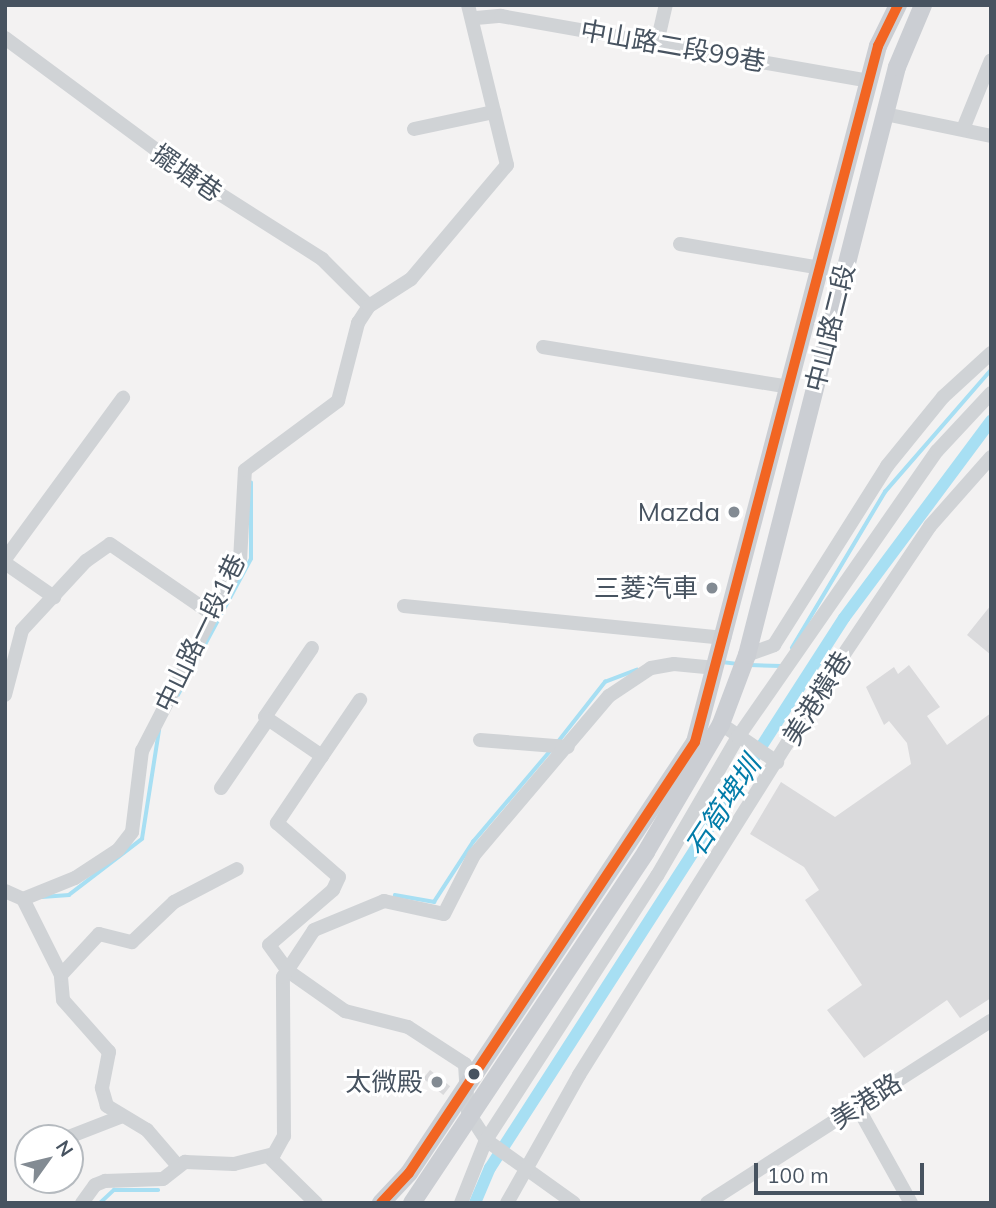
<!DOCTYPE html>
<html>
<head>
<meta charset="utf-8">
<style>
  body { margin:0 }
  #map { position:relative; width:996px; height:1208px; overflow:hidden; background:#f3f2f2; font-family:Mulish,"Noto Sans TC",sans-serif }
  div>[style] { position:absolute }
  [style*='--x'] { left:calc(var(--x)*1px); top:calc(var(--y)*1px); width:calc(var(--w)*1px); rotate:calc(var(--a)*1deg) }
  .stream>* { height:3.5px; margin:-1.75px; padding:0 1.75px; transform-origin:1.75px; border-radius:1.75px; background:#a7dff3 }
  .canal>* { height:12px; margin:-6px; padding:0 6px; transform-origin:6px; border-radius:6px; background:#a7dff3 }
  .building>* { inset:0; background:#dadadc; transform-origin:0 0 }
  .minor>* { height:14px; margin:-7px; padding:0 7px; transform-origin:7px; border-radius:7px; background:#d0d3d6 }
  .major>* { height:18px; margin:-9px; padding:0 9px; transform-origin:9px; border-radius:9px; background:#cbced3 }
  .bus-1>* { height:10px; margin:-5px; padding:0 5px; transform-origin:5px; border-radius:5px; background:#f26522 }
  .dots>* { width:19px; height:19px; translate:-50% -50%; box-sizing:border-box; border:4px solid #fff; border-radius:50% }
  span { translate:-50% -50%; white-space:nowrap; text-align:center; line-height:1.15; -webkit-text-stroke:6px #fff; paint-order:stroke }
  .street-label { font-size:26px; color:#475360 }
  .poi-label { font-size:26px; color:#475360 }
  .right { translate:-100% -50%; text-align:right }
  .water-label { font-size:28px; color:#027ca9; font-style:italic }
  .frame { position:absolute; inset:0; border:7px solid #475360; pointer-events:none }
  .north { position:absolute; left:14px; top:1124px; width:70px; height:70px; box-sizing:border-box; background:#fff; border:2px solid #b5babf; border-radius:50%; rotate:56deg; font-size:19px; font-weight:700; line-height:28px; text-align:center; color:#475360 }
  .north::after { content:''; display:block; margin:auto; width:24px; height:32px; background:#838b93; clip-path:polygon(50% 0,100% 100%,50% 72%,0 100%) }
  .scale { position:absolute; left:754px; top:1163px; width:170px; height:32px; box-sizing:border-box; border:4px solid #475360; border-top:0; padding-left:9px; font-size:21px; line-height:24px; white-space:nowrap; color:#475360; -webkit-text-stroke:5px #fff; paint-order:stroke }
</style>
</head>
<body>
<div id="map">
  <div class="stream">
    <div style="--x:792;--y:648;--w:182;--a:-59.2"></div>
    <div style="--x:885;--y:492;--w:162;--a:-49"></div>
    <div style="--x:722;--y:662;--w:17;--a:7"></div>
    <div style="--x:750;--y:665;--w:31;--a:2"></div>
    <div style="--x:178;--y:695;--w:154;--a:-61.8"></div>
    <div style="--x:251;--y:559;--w:76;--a:-90"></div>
    <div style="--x:557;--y:743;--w:78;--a:-51.8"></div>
    <div style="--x:605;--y:682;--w:34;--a:-21"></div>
    <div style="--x:395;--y:895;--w:40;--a:10"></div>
    <div style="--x:434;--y:902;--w:72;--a:-57"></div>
    <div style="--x:473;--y:842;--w:122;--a:-49.7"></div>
    <div style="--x:42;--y:897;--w:27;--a:-4"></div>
    <div style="--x:69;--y:895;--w:92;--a:-37.5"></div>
    <div style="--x:142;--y:839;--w:110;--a:-81.1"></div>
    <div style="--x:100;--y:1203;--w:19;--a:-43"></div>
    <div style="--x:114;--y:1190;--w:44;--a:0"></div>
  </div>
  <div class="canal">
    <div style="--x:475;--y:1203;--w:38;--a:-67"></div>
    <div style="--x:490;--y:1168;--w:654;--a:-57.23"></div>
    <div style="--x:844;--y:618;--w:246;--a:-53.3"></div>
  </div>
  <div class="building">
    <div style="clip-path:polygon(991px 605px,991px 655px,967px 635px)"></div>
    <div style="clip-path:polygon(909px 665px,940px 707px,927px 716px,947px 745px,991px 713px,991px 998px,960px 1018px,947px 1000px,864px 1058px,827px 1010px,862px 985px,805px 900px,819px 890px,804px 867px,750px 834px,781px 782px,835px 817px,911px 764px,907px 743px,889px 721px,884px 725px,866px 687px,894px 667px,898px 674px)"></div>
    <div style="left:430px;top:1070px;width:26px;height:11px;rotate:39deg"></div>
  </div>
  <div class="minor">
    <div style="--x:476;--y:18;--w:25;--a:-5"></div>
    <div style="--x:501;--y:16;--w:375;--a:10"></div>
    <div style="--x:5;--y:38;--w:234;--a:36.5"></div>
    <div style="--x:193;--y:177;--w:153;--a:32.4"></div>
    <div style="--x:322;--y:259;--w:66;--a:45"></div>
    <div style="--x:657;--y:43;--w:39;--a:-77"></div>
    <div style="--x:885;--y:114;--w:108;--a:11.7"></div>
    <div style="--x:414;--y:129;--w:82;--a:-12"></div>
    <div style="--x:963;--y:129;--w:74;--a:-67.9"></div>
    <div style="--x:680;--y:244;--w:142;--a:9.7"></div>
    <div style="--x:543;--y:347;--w:250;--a:9.2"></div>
    <div style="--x:5;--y:559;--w:200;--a:-53.8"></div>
    <div style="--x:5;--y:563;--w:60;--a:34.8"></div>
    <div style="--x:404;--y:606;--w:322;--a:5.7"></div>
    <div style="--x:312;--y:648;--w:83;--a:124.3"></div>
    <div style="--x:265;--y:717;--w:69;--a:34.4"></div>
    <div style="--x:322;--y:756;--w:81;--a:123.9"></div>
    <div style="--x:277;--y:823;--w:82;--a:41.1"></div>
    <div style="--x:339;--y:877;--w:14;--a:115"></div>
    <div style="--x:333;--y:890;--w:84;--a:139.3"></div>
    <div style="--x:269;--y:945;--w:32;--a:54"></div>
    <div style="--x:288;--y:971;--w:70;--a:35.1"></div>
    <div style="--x:345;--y:1011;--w:65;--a:14.3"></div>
    <div style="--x:408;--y:1027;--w:68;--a:33"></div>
    <div style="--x:465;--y:1064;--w:48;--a:86.4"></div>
    <div style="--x:468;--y:1112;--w:33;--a:57"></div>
    <div style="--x:486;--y:1140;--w:108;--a:35.6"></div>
    <div style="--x:747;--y:655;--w:29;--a:-20"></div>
    <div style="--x:774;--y:645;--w:212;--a:-57.7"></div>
    <div style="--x:887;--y:466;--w:89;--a:-50.9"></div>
    <div style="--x:943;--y:397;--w:65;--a:-42.5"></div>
    <div style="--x:5;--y:695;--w:67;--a:-75.3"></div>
    <div style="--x:22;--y:630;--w:94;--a:-47.2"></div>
    <div style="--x:86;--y:561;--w:29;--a:-35"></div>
    <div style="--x:110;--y:544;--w:124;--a:34.5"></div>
    <div style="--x:721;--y:724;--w:68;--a:34.2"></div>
    <div style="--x:480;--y:740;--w:88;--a:4.5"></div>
    <div style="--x:322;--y:756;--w:68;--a:-55.8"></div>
    <div style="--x:221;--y:788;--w:83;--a:-55.7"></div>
    <div style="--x:5;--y:891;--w:20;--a:24"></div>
    <div style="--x:23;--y:899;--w:56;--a:-22"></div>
    <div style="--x:75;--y:878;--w:51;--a:-33.1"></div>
    <div style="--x:118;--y:850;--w:23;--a:-52"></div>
    <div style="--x:132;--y:832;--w:82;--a:-83"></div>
    <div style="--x:142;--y:751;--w:214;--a:-62.7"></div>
    <div style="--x:240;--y:561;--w:91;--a:-86.9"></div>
    <div style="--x:245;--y:470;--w:116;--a:-36.6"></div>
    <div style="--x:338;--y:401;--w:81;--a:-75.6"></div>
    <div style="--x:358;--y:323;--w:20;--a:-57"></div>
    <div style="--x:369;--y:306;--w:50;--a:-32.7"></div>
    <div style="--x:411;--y:279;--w:149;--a:-49.9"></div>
    <div style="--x:507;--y:165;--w:165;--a:-103.7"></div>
    <div style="--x:23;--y:899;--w:85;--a:63.4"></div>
    <div style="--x:857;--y:1106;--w:111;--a:60.9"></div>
    <div style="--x:66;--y:1138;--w:58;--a:-21.3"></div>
    <div style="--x:269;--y:1157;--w:66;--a:44.4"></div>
    <div style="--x:178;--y:1166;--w:48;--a:-130.7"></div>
    <div style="--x:147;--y:1130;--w:47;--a:-149"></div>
    <div style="--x:107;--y:1106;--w:19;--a:-106"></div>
    <div style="--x:102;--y:1088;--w:37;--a:-79"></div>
    <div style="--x:109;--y:1052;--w:69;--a:-131.5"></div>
    <div style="--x:63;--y:1000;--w:25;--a:-95"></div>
    <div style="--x:61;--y:975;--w:56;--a:-47.2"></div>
    <div style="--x:99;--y:934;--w:34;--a:14"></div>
    <div style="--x:132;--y:942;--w:58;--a:-43.6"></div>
    <div style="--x:174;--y:902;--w:71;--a:-27.6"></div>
    <div style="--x:82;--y:1203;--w:22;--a:-54"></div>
    <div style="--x:95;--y:1185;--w:11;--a:-22"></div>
    <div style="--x:105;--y:1181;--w:58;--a:-2"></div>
    <div style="--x:163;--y:1179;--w:28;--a:-38"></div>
    <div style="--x:185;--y:1162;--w:49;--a:2.3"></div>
    <div style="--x:234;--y:1164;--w:41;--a:-14"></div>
    <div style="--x:274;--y:1154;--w:21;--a:-61"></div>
    <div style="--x:284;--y:1136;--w:159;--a:-90.4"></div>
    <div style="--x:283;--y:977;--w:56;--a:-56.6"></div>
    <div style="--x:314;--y:930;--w:76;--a:-22.5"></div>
    <div style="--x:384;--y:901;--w:61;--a:12.2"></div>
    <div style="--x:444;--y:914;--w:66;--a:-63"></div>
    <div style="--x:474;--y:855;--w:209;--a:-49.7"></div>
    <div style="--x:609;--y:696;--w:50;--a:-33.7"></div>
    <div style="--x:651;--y:668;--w:23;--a:-10"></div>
    <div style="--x:674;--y:664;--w:42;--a:5.4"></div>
    <div style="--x:461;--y:1203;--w:68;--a:-68.4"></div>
    <div style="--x:486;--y:1140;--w:315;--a:-57.1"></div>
    <div style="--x:657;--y:876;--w:161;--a:-59.8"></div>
    <div style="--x:738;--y:737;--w:348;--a:-55.2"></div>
    <div style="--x:937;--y:451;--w:79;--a:-47"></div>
    <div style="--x:507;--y:1203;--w:147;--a:-60.6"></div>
    <div style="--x:579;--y:1075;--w:476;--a:-57.9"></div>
    <div style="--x:832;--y:672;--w:176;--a:-56.1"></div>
    <div style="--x:930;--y:526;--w:92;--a:-48.5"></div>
    <div style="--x:707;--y:1203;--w:337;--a:-32.7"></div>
  </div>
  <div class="major">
    <div style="--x:381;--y:1203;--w:41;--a:-47"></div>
    <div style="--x:409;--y:1173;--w:517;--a:-56.43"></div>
    <div style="--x:695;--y:742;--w:720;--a:-75.27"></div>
    <div style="--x:878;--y:46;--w:46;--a:-64"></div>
    <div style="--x:412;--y:1203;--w:422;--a:-56.3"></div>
    <div style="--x:646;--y:852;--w:148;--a:-59.6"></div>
    <div style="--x:721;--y:724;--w:74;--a:-69.4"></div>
    <div style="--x:747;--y:655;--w:607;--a:-75.69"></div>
    <div style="--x:897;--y:67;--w:67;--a:-67.2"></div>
  </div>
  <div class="bus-1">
    <div style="--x:381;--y:1203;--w:41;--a:-47"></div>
    <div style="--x:409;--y:1173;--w:517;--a:-56.43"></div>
    <div style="--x:695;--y:742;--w:720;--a:-75.27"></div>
    <div style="--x:878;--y:46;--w:46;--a:-64"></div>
  </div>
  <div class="dots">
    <div style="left:734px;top:512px;background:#838b93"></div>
    <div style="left:712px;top:588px;background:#838b93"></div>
    <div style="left:474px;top:1074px;background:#475360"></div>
    <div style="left:437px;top:1082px;background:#838b93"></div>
  </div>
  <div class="street-label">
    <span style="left:673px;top:46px;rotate:10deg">中山路二段99巷</span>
    <span style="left:187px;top:173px;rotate:35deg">擺塘巷</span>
    <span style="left:830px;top:328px;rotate:-76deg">中山路二段</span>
    <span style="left:200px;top:633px;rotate:-64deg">中山路一段1巷</span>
    <span style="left:817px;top:698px;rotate:-58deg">美港橫巷</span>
    <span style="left:866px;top:1101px;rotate:-33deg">美港路</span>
  </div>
  <div class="poi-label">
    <span class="right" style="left:720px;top:512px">Mazda</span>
    <span class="right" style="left:698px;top:588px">三菱汽車</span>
    <span class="right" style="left:423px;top:1082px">太微殿</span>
  </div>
  <div class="water-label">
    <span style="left:723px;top:806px;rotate:-57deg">石筍埤圳</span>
  </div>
  <div class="frame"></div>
  <div class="north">N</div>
  <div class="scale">100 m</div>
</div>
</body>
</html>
